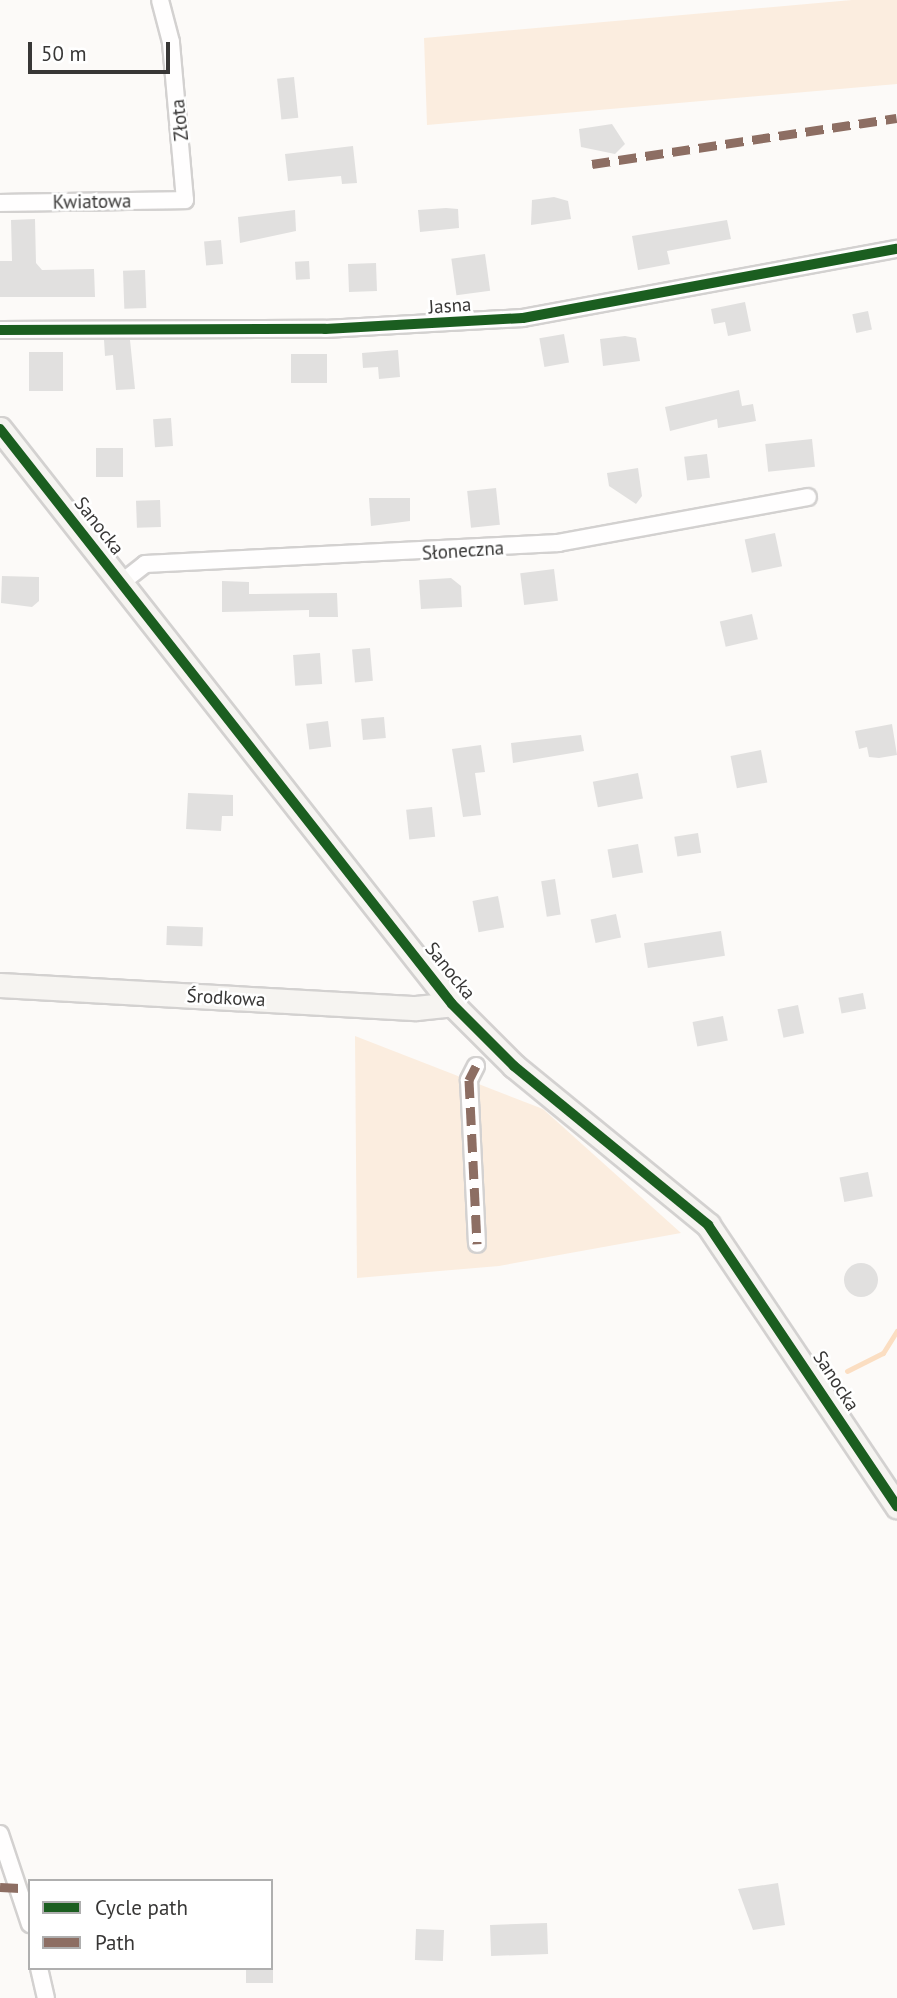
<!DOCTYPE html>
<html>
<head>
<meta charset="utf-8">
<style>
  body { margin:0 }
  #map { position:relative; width:897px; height:1998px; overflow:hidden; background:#fcfaf8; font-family:"PT Sans",sans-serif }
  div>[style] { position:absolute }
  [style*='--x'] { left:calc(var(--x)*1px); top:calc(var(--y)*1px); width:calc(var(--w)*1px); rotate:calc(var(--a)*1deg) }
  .green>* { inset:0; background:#fbeddf }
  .stream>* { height:5px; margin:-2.5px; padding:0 2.5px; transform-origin:2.5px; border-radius:2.5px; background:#fbdec2 }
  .building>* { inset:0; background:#e1e0df; transform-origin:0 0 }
  .round { border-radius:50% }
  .roads { filter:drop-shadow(2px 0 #d3d1d0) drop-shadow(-2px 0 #d3d1d0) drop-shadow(0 2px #d3d1d0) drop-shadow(0 -2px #d3d1d0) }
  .street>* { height:16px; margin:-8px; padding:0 8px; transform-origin:8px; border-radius:8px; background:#fffefe }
  .secondary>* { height:23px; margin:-11.5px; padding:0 11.5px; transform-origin:11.5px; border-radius:11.5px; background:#f6f4f1 }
  .quiet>* { height:9px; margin-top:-4.5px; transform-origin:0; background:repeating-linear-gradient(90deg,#8d6e63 0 18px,transparent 0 27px) }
  .cycleway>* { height:10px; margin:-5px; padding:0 5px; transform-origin:5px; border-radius:5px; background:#1b5e20 }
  span { translate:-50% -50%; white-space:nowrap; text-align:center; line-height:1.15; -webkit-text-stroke:5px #fff; paint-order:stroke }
  .street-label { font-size:19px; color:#383736 }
  .legend { position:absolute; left:28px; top:1879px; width:245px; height:91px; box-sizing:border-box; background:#fff; border:2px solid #afafaf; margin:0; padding:9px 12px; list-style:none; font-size:21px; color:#383736 }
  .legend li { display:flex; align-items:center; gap:14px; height:35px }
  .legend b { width:35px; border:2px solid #afafaf }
  .scale { position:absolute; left:28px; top:42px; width:142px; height:32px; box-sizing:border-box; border:4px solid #383736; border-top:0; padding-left:9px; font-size:21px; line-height:24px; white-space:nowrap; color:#383736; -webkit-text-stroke:5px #fff; paint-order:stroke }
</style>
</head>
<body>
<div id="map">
  <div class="green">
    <div style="clip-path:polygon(852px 0,897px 0,897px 84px,427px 125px,424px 38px)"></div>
    <div style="clip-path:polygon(355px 1036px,543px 1109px,681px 1233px,499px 1266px,357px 1278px)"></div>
  </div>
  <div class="stream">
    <div style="--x:847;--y:1371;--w:40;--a:-26.6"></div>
    <div style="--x:883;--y:1353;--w:26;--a:-58"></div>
  </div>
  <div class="building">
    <div style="left:294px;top:77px;width:41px;height:17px;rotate:84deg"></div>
    <div style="clip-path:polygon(612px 124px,625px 144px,615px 154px,581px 147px,579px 129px)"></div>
    <div style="clip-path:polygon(353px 146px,357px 183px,342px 184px,341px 176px,288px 181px,285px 154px)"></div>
    <div style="clip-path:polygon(554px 197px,568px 201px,571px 219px,531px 225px,532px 200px)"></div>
    <div style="clip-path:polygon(446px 208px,458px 209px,459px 228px,420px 232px,418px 210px)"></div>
    <div style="clip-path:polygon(295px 210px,296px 231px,240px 243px,238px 217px)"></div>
    <div style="clip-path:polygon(35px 219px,36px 263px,42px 270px,94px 269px,95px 297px,0 297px,0 261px,12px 261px,11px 220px)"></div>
    <div style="clip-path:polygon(727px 220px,731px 239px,667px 251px,670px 264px,638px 270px,632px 236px)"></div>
    <div style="left:221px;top:240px;width:24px;height:17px;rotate:85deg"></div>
    <div style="left:485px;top:254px;width:37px;height:34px;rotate:82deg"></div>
    <div style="left:309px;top:261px;width:18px;height:14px;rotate:87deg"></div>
    <div style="left:376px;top:263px;width:28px;height:28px;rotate:88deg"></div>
    <div style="left:145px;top:270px;width:38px;height:22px;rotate:88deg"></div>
    <div style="clip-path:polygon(745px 302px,751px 331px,728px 336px,725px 322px,714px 324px,711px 309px)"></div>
    <div style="left:868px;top:311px;width:19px;height:16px;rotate:78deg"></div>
    <div style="left:564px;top:334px;width:29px;height:25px;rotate:80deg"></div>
    <div style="clip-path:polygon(625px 336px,636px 338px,640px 361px,603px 366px,600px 339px)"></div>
    <div style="clip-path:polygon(104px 340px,130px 340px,135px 389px,116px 390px,113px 355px,105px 356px)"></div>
    <div style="clip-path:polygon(398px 350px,400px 377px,379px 379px,378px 367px,363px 368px,362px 353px)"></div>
    <div style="left:29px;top:352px;width:34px;height:39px"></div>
    <div style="left:327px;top:354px;width:29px;height:36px;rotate:90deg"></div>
    <div style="clip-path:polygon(739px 390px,742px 406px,753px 404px,756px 421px,718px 428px,717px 419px,670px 431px,665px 407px)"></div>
    <div style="left:171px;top:418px;width:28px;height:18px;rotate:86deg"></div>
    <div style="left:812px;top:439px;width:28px;height:47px;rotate:84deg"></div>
    <div style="left:96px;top:448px;width:27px;height:29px"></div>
    <div style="left:707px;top:454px;width:24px;height:23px;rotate:83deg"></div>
    <div style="clip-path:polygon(638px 468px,642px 496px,636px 504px,609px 486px,607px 473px)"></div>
    <div style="left:496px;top:488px;width:37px;height:29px;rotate:84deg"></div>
    <div style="clip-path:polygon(369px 498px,410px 498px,410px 521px,371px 526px)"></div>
    <div style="left:160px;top:500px;width:27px;height:24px;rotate:88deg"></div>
    <div style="left:775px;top:533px;width:34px;height:31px;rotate:78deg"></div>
    <div style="left:554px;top:569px;width:32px;height:34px;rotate:83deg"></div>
    <div style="clip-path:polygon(2px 576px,39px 577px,39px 601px,32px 607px,1px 603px)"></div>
    <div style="clip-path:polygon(451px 578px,461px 586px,462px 607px,421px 609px,419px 580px)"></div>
    <div style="clip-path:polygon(222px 581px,249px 582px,249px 594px,337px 593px,338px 617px,309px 617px,309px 610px,222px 612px)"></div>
    <div style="left:752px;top:614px;width:26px;height:33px;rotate:77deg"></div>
    <div style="left:370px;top:648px;width:33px;height:18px;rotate:85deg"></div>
    <div style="left:320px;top:653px;width:31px;height:27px;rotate:86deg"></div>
    <div style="left:384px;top:717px;width:21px;height:23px;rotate:85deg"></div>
    <div style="left:328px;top:721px;width:26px;height:22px;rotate:83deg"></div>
    <div style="clip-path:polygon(892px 724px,897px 755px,879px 758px,869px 757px,867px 747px,859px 749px,855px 731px)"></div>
    <div style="clip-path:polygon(581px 735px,584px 751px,513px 763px,511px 743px)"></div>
    <div style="clip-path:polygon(481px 745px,485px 772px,475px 773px,481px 815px,463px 817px,452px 749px)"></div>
    <div style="left:761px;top:750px;width:33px;height:31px;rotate:79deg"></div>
    <div style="left:638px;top:773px;width:26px;height:46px;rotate:79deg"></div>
    <div style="clip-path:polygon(188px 793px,233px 795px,233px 816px,222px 816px,221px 831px,186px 829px)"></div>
    <div style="left:432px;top:807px;width:30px;height:26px;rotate:84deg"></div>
    <div style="left:698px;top:833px;width:20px;height:24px;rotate:81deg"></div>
    <div style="left:638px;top:844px;width:29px;height:31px;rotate:80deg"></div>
    <div style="left:555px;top:879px;width:36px;height:14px;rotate:81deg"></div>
    <div style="left:498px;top:896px;width:32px;height:26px;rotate:79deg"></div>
    <div style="left:616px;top:914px;width:24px;height:26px;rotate:78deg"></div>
    <div style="left:167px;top:926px;width:36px;height:19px;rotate:2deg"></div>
    <div style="left:721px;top:931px;width:25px;height:78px;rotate:81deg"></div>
    <div style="left:863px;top:993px;width:16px;height:25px;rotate:79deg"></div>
    <div style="left:798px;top:1005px;width:29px;height:21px;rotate:78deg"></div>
    <div style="left:723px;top:1016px;width:25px;height:31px;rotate:79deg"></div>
    <div style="left:868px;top:1172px;width:25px;height:29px;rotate:79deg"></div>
    <div class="round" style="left:844px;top:1263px;width:34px;height:34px"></div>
    <div style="clip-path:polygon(778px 1883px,785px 1925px,753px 1930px,738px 1889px)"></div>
    <div style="left:547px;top:1923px;width:31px;height:57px;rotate:88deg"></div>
    <div style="left:416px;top:1929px;width:28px;height:31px;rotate:2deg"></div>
    <div style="left:246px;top:1968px;width:27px;height:15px"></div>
  </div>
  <div class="roads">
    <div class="street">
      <div style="--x:0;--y:203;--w:185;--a:-0.9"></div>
      <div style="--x:185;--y:200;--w:159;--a:-95.1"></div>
      <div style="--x:171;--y:42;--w:43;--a:-104.7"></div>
      <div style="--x:0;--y:330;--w:325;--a:-0.2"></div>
      <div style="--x:325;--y:329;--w:198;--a:-3.2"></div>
      <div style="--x:523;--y:318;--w:380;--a:-10.5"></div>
      <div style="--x:121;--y:583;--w:31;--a:-38"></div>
      <div style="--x:145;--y:564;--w:414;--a:-2.9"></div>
      <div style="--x:558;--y:543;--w:254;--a:-10.4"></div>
      <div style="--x:476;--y:1066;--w:16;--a:117"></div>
      <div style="--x:469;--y:1080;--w:164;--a:87.2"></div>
      <div style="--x:0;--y:1834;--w:95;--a:71.6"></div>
      <div style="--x:39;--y:1968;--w:31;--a:77"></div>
    </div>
    <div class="secondary">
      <div style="--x:0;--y:429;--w:731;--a:51.83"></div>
      <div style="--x:452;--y:1004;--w:88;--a:45"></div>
      <div style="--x:514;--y:1066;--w:251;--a:39.3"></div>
      <div style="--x:708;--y:1225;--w:339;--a:56.1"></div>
      <div style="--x:0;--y:985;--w:417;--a:3.2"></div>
      <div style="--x:416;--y:1008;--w:36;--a:-6"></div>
    </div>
  </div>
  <div class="quiet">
    <div style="--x:592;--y:164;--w:308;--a:-8.6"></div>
    <div style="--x:476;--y:1066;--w:16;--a:117"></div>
    <div style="--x:469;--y:1080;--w:164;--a:87.2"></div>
    <div style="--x:0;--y:1887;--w:20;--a:3"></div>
  </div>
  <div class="cycleway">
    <div style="--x:0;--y:330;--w:325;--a:-0.2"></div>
    <div style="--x:325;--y:329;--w:198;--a:-3.2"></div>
    <div style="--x:523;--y:318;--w:380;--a:-10.5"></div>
    <div style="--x:0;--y:429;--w:731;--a:51.83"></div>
    <div style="--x:452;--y:1004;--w:88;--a:45"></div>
    <div style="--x:514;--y:1066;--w:251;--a:39.3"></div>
    <div style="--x:708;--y:1225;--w:339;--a:56.1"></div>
  </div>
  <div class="street-label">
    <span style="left:180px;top:120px;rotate:-96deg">Złota</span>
    <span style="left:92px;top:202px;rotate:-1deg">Kwiatowa</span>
    <span style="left:450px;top:306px;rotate:-4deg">Jasna</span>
    <span style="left:99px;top:526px;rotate:52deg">Sanocka</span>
    <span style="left:463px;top:551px;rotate:-4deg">Słoneczna</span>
    <span style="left:450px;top:971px;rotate:51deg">Sanocka</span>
    <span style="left:226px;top:998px;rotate:3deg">Środkowa</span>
    <span style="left:836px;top:1381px;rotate:57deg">Sanocka</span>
  </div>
  <ul class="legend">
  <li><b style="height:9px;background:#1b5e20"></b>Cycle path</li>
  <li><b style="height:9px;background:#8d6e63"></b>Path</li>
  </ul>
  <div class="scale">50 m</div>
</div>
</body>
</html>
